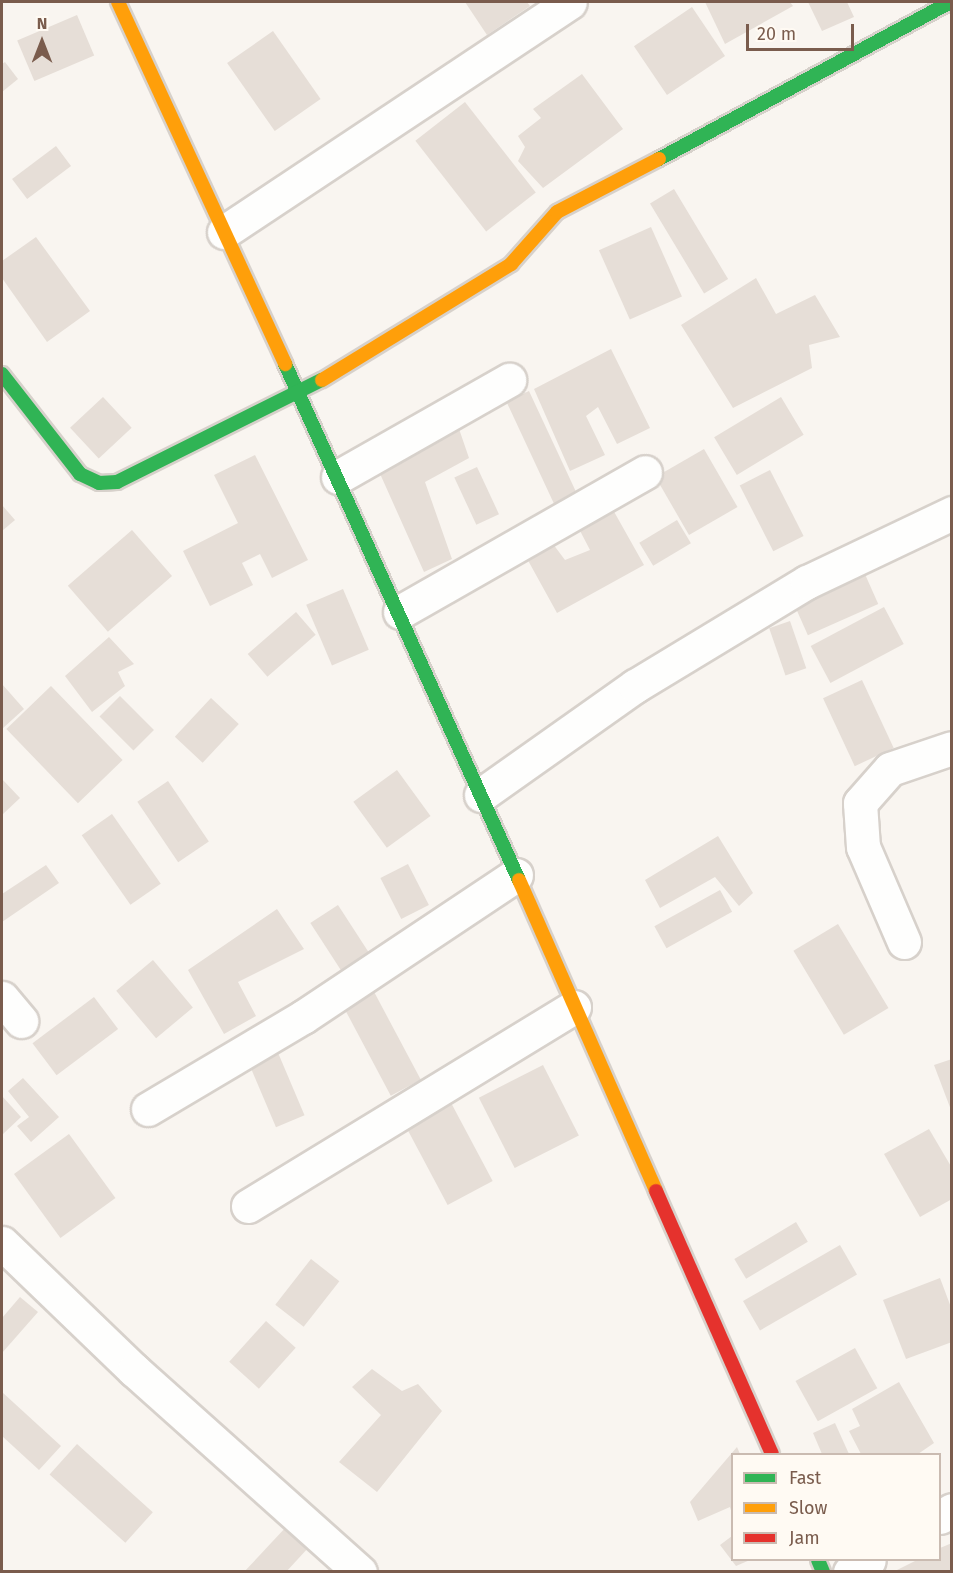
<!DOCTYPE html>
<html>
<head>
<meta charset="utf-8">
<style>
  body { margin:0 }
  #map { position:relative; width:953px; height:1573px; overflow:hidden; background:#f9f5f0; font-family:"Fira Sans",sans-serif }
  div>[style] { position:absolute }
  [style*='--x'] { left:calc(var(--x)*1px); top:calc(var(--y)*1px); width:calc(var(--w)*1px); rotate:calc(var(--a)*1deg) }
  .building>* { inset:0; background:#e6ded7; transform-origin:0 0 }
  .roads { filter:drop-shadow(2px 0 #d7d1cb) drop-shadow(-2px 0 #d7d1cb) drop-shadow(0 2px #d7d1cb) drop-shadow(0 -2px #d7d1cb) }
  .street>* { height:33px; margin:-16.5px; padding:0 16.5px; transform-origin:16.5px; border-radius:16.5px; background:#fefefd }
  .fast>* { height:14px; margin:-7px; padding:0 7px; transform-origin:7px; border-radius:7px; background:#30b455 }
  .slow>* { height:14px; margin:-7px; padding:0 7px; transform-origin:7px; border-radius:7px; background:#ff9f0a }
  .jam>* { height:14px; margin:-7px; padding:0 7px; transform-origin:7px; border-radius:7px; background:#e5322d }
  span { translate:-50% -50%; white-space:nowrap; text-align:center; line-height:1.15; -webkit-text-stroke:5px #fffaf3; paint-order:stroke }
  .frame { position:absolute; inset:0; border:3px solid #7a5c4d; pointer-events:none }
  .legend { position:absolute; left:731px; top:1453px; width:210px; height:108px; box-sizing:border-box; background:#fffaf3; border:2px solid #cabbb1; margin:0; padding:8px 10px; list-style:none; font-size:18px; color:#7a5c4d }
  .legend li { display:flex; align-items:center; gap:12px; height:30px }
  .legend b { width:30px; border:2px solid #cabbb1 }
  .north { position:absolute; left:12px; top:12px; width:60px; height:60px; -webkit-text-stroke:4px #fffaf3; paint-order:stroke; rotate:0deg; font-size:16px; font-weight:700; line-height:24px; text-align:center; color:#7a5c4d }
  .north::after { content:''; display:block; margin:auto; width:21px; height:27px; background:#7a5c4d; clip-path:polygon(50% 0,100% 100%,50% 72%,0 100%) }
  .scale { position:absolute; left:746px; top:24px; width:108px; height:27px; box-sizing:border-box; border:3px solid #7a5c4d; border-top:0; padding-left:8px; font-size:18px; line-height:21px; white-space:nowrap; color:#7a5c4d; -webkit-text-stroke:4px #fffaf3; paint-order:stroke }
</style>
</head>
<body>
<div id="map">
  <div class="building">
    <div style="clip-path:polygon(465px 2px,527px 2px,530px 6px,487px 35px)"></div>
    <div style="clip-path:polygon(705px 2px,790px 2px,793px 6px,725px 44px)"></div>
    <div style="clip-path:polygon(808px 2px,847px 2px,854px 17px,822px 31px)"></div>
    <div style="left:692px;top:7px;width:59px;height:70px;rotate:56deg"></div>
    <div style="left:77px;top:15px;width:44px;height:65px;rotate:67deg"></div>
    <div style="left:273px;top:31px;width:83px;height:56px;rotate:55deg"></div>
    <div style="clip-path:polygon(5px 62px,18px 79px,2px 92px,2px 64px)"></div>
    <div style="clip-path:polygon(582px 74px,623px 129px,543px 188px,518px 161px,525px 147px,518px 136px,541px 118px,533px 109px)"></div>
    <div style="left:465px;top:102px;width:115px;height:63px;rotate:52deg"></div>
    <div style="left:56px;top:146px;width:25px;height:55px;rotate:53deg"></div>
    <div style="left:674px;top:189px;width:105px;height:28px;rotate:59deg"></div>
    <div style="left:651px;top:227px;width:76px;height:57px;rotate:66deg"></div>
    <div style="clip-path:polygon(36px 237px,90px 311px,47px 342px,2px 278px,2px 261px)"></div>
    <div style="clip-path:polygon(756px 278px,776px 314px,815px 295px,840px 337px,809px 345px,812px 368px,733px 408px,681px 325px)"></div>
    <div style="clip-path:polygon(611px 349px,650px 428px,617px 444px,598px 407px,586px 416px,605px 455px,570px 471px,534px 389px)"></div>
    <div style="left:529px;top:391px;width:115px;height:25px;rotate:65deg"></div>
    <div style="left:103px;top:397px;width:42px;height:45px;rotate:47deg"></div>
    <div style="left:781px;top:397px;width:44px;height:78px;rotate:59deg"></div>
    <div style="clip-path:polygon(457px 423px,469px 458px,425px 482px,452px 559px,424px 572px,377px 467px)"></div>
    <div style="left:704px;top:449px;width:67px;height:56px;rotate:60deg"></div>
    <div style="clip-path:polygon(255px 455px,308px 560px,272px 578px,260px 554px,242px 563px,253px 585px,210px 606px,183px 551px,238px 523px,214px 475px)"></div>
    <div style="left:477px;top:467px;width:52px;height:25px;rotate:65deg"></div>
    <div style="left:770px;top:470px;width:74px;height:34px;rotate:63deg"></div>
    <div style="clip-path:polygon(2px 505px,15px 520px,2px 531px)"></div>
    <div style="clip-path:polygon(612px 508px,644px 565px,557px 613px,525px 555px,553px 544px,565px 560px,590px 550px,577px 525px)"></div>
    <div style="left:677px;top:520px;width:27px;height:44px;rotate:59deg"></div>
    <div style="left:132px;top:530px;width:61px;height:85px;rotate:49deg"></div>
    <div style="left:864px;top:572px;width:35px;height:77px;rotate:66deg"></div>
    <div style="left:343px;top:589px;width:66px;height:40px;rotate:67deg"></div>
    <div style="left:884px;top:607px;width:42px;height:83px;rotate:62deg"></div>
    <div style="left:296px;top:612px;width:30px;height:64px;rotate:49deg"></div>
    <div style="left:790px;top:621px;width:50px;height:22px;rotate:71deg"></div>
    <div style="clip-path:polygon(109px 637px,134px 664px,118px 672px,125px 686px,92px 712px,65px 676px)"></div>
    <div style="left:862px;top:680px;width:75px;height:43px;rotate:65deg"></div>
    <div style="clip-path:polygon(2px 684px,24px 709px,2px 729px)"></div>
    <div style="left:51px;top:686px;width:103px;height:62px;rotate:46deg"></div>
    <div style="left:120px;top:696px;width:48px;height:29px;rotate:45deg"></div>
    <div style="left:211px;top:698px;width:38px;height:53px;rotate:43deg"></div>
    <div style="left:397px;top:770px;width:57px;height:54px;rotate:54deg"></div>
    <div style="clip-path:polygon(2px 779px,20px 798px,2px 815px)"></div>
    <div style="left:168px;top:781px;width:73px;height:37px;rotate:56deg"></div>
    <div style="left:112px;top:814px;width:85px;height:37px;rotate:55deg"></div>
    <div style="clip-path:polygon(718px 836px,753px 893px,739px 906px,715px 877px,660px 908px,645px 880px)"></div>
    <div style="left:408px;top:864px;width:46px;height:31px;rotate:63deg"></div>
    <div style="clip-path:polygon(46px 865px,59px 883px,2px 922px,2px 894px)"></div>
    <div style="left:720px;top:890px;width:25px;height:75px;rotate:61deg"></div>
    <div style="left:338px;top:905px;width:64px;height:33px;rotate:57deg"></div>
    <div style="clip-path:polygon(277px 909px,304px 949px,238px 982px,256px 1016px,224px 1034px,188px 970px)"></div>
    <div style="left:838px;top:924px;width:98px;height:52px;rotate:59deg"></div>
    <div style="left:153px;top:960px;width:62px;height:48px;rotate:50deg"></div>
    <div style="left:372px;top:988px;width:104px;height:34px;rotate:62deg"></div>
    <div style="left:94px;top:997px;width:40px;height:77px;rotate:53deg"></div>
    <div style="left:276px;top:1048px;width:73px;height:31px;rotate:67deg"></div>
    <div style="clip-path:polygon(952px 1059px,952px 1110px,951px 1110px,934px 1065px)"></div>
    <div style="left:543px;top:1065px;width:79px;height:72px;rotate:63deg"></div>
    <div style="clip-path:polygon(23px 1078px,59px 1117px,31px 1142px,17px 1126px,29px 1117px,8px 1091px)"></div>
    <div style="clip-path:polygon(2px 1096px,21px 1117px,2px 1135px)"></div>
    <div style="left:449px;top:1099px;width:93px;height:51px;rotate:62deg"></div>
    <div style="clip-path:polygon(929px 1129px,952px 1168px,952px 1199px,920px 1217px,884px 1154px)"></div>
    <div style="left:69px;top:1134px;width:79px;height:68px;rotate:54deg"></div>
    <div style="left:796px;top:1222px;width:23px;height:72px;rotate:59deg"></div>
    <div style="left:840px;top:1245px;width:34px;height:112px;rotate:60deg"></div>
    <div style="left:311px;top:1259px;width:36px;height:58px;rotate:38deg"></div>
    <div style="clip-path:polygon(940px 1278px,952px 1310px,952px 1342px,906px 1359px,883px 1300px)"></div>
    <div style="clip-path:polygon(20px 1297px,38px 1312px,2px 1353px,2px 1318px)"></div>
    <div style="left:266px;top:1321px;width:40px;height:55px;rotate:42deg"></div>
    <div style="left:855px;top:1348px;width:46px;height:68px;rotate:61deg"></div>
    <div style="clip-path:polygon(372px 1369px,402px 1391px,418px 1384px,442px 1411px,377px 1492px,339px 1462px,381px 1415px,352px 1387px)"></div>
    <div style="clip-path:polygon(899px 1382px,934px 1443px,918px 1454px,861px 1454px,849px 1431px,860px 1426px,852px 1409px)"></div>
    <div style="clip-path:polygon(2px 1392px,61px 1446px,39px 1470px,2px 1436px)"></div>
    <div style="clip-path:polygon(835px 1423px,849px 1454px,822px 1454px,813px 1433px)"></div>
    <div style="left:77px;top:1444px;width:102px;height:41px;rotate:42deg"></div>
    <div style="clip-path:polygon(737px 1447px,740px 1454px,732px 1454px,732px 1514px,730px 1507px,698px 1521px,690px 1502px)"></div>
    <div style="clip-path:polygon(287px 1526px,309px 1547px,286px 1572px,244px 1572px)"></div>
    <div style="clip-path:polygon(732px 1536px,732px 1560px,750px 1560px,736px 1566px,720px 1545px)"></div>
    <div style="clip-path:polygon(952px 1543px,952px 1572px,893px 1572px,917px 1560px,940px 1560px,940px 1548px)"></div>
  </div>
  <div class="roads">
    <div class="street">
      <div style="--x:224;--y:232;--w:415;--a:-33.6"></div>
      <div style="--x:338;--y:477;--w:197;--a:-29.6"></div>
      <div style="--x:400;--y:612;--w:282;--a:-29.7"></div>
      <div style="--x:481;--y:795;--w:189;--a:-35.3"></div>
      <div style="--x:635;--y:686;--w:201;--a:-31.2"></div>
      <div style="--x:807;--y:582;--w:161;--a:-25.4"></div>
      <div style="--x:904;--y:942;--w:103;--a:-113.3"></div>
      <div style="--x:863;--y:847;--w:44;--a:-93.9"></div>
      <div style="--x:860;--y:803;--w:45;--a:-48.6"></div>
      <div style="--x:890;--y:769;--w:65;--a:-18.7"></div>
      <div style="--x:2;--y:998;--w:30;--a:50"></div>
      <div style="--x:148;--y:1109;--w:180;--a:-30.7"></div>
      <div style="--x:303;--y:1017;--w:256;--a:-33.7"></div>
      <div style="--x:248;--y:1206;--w:382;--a:-31.4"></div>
      <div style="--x:2;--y:1243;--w:183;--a:43.9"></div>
      <div style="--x:134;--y:1370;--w:303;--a:41.8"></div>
      <div style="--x:940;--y:1517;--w:14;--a:-30"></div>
      <div style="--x:850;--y:1572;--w:22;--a:-32"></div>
    </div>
    <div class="fast">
      <div style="--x:659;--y:159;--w:332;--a:-28.3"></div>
      <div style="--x:285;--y:364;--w:567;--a:65.61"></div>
      <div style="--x:2;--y:374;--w:127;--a:52"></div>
      <div style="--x:80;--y:474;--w:21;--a:25"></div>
      <div style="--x:99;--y:483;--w:18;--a:-3"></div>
      <div style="--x:117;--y:482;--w:229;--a:-26.5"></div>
      <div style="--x:818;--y:1560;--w:13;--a:67"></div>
    </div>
    <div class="slow">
      <div style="--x:118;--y:2;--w:399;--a:65.2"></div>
      <div style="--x:322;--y:380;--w:222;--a:-31.5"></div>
      <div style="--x:511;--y:264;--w:69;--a:-48.5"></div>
      <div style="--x:557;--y:212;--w:115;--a:-27.5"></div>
      <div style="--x:519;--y:880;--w:340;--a:66.2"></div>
    </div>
    <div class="jam">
      <div style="--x:656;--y:1191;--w:287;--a:66.2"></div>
    </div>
  </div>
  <div class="frame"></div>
  <ul class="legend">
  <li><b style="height:8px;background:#30b455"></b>Fast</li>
  <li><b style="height:8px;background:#ff9f0a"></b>Slow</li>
  <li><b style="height:8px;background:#e5322d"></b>Jam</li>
  </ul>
  <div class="north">N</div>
  <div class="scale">20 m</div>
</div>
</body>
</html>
